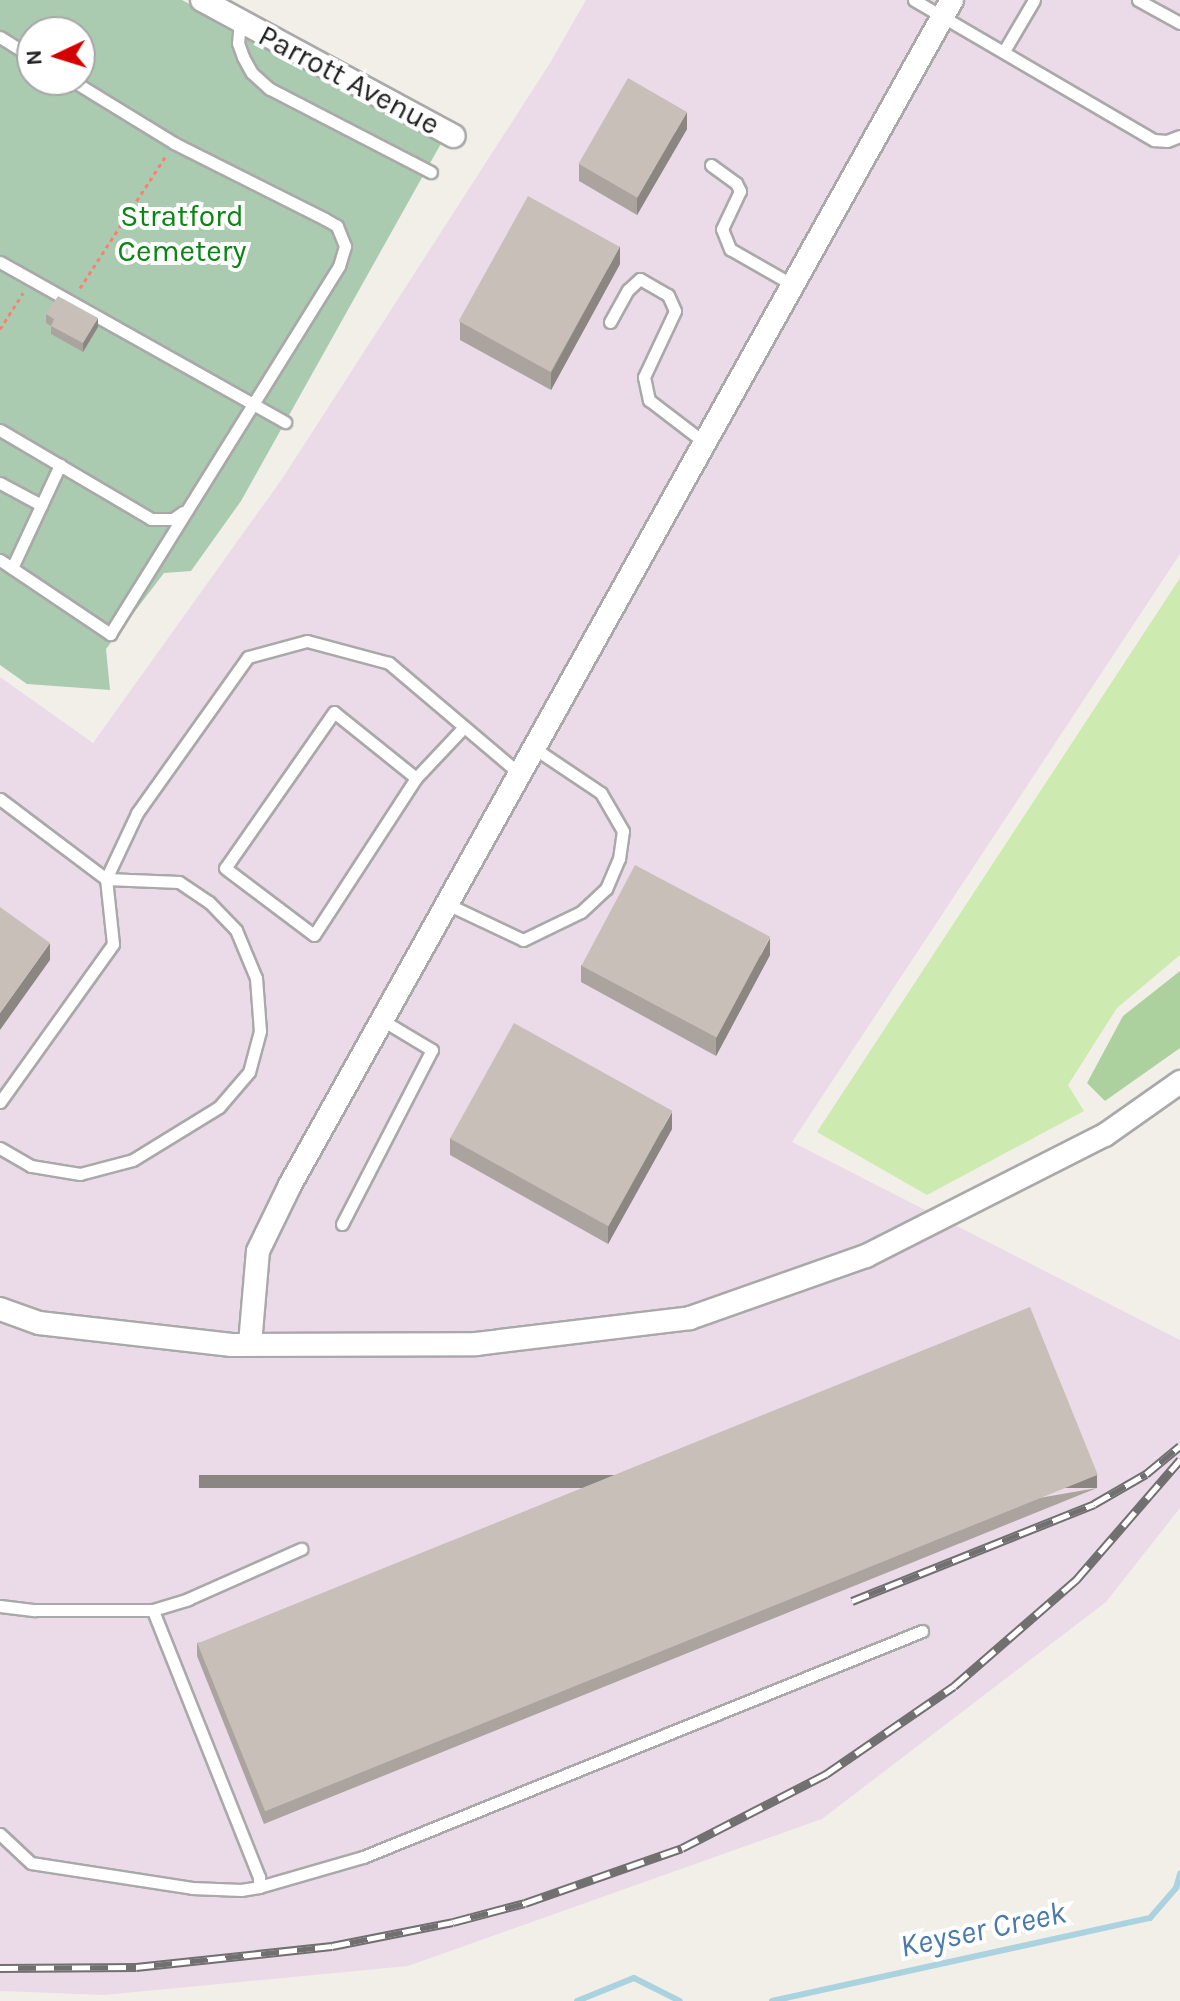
<!DOCTYPE html>
<html>
<head>
<meta charset="utf-8">
<style>
  body { margin:0 }
  #map { position:relative; width:1180px; height:2001px; overflow:hidden; background:#f2efe9; font-family:Karla,sans-serif }
  div>[style] { position:absolute }
  [style*='--x'] { left:calc(var(--x)*1px); top:calc(var(--y)*1px); width:calc(var(--w)*1px); rotate:calc(var(--a)*1deg) }
  .industrial>* { inset:0; background:#ebdbe8 }
  .grass>* { inset:0; background:#cdebb0 }
  .forest>* { inset:0; background:#add19e }
  .cemetery>* { inset:0; background:#aacbaf }
  .stream>* { height:6px; margin:-3px; padding:0 3px; transform-origin:3px; border-radius:3px; background:#aad3df }
  .path>* { height:3px; margin-top:-1.5px; transform-origin:0; background:repeating-linear-gradient(90deg,#fa8072 0 4px,transparent 0 8px) }
  .roads { filter:drop-shadow(2px 0 #a9a9a9) drop-shadow(-2px 0 #a9a9a9) drop-shadow(0 2px #a9a9a9) drop-shadow(0 -2px #a9a9a9) }
  .lane>* { height:11px; margin:-5.5px; padding:0 5.5px; transform-origin:5.5px; border-radius:5.5px; background:#fff }
  .street>* { height:22px; margin:-11px; padding:0 11px; transform-origin:11px; border-radius:11px; background:#fff }
  .rail>* { height:9px; margin-top:-4.5px; transform-origin:0; background:repeating-linear-gradient(90deg,#fff 0 18px,#707070 0 36px); box-sizing:border-box; border-block:2px solid #707070 }
  .wall>* { inset:0; background:#aba49e }
  .shaded-wall>* { inset:0; background:#8b8681; transform-origin:0 0 }
  .building>* { inset:0; background:#c7bfb8; transform-origin:0 0 }
  span { translate:-50% -50%; white-space:nowrap; text-align:center; line-height:1.15; -webkit-text-stroke:8px #fff; paint-order:stroke }
  .street-label { font-size:30px; color:#222 }
  .park-label { font-size:30px; color:#0c8416 }
  .water-label { font-size:32px; color:#4a7aab; font-style:italic }
  .north { position:absolute; left:16px; top:16px; width:80px; height:80px; box-sizing:border-box; background:#fff; border:2px solid #a7a7a7; border-radius:50%; rotate:266deg; font-size:22px; font-weight:700; line-height:32px; text-align:center; color:#222 }
  .north::after { content:''; display:block; margin:auto; width:28px; height:36px; background:#d40000; clip-path:polygon(50% 0,100% 100%,50% 72%,0 100%) }
</style>
</head>
<body>
<div id="map">
  <div class="industrial">
    <div style="clip-path:polygon(586px 0,1180px 0,1180px 554px,792px 1142px,1180px 1340px,1180px 1508px,1106px 1602px,822px 1819px,408px 1966px,104px 1995px,0 1991px,0 677px,93px 743px,282px 479px,550px 63px)"></div>
  </div>
  <div class="grass">
    <div style="clip-path:polygon(1180px 578px,1180px 955px,1117px 1008px,1068px 1085px,1084px 1111px,927px 1195px,817px 1132px)"></div>
  </div>
  <div class="forest">
    <div style="clip-path:polygon(1180px 971px,1180px 1048px,1105px 1101px,1087px 1083px,1123px 1016px)"></div>
  </div>
  <div class="cemetery">
    <div style="clip-path:polygon(evenodd,0 0,182px 0,443px 140px,241px 501px,191px 571px,164px 573px,106px 649px,110px 690px,27px 684px,0 665px,0 0,32px 32px,80px 32px,80px 80px,32px 80px,32px 32px)"></div>
  </div>
  <div class="stream">
    <div style="--x:577;--y:2001;--w:61;--a:-22"></div>
    <div style="--x:634;--y:1978;--w:51;--a:26.6"></div>
    <div style="--x:772;--y:2001;--w:387;--a:-12.4"></div>
    <div style="--x:1150;--y:1918;--w:40;--a:-49"></div>
    <div style="--x:1176;--y:1888;--w:15;--a:-74"></div>
  </div>
  <div class="path">
    <div style="--x:80;--y:288;--w:156;--a:-57"></div>
    <div style="--x:0;--y:329;--w:43;--a:-57.4"></div>
  </div>
  <div class="roads">
    <div class="lane">
      <div style="--x:914;--y:0;--w:278;--a:30.3"></div>
      <div style="--x:1154;--y:140;--w:13;--a:4"></div>
      <div style="--x:1167;--y:141;--w:14;--a:-21"></div>
      <div style="--x:1138;--y:0;--w:48;--a:28.7"></div>
      <div style="--x:240;--y:21;--w:22;--a:95"></div>
      <div style="--x:238;--y:43;--w:15;--a:70"></div>
      <div style="--x:243;--y:57;--w:18;--a:61"></div>
      <div style="--x:252;--y:73;--w:24;--a:42"></div>
      <div style="--x:270;--y:89;--w:181;--a:27.3"></div>
      <div style="--x:0;--y:37;--w:38;--a:32"></div>
      <div style="--x:1004;--y:51;--w:59;--a:-59.5"></div>
      <div style="--x:711;--y:165;--w:31;--a:36"></div>
      <div style="--x:736;--y:183;--w:9;--a:63"></div>
      <div style="--x:740;--y:191;--w:42;--a:115.3"></div>
      <div style="--x:722;--y:229;--w:22;--a:68"></div>
      <div style="--x:730;--y:249;--w:73;--a:29.7"></div>
      <div style="--x:0;--y:262;--w:327;--a:29.3"></div>
      <div style="--x:610;--y:322;--w:37;--a:-61"></div>
      <div style="--x:628;--y:290;--w:16;--a:-43"></div>
      <div style="--x:640;--y:279;--w:32;--a:30"></div>
      <div style="--x:668;--y:295;--w:17;--a:66"></div>
      <div style="--x:675;--y:311;--w:73;--a:115.2"></div>
      <div style="--x:644;--y:377;--w:24;--a:78"></div>
      <div style="--x:649;--y:400;--w:71;--a:37.5"></div>
      <div style="--x:0;--y:430;--w:175;--a:30.5"></div>
      <div style="--x:151;--y:519;--w:22;--a:0"></div>
      <div style="--x:173;--y:519;--w:12;--a:-35"></div>
      <div style="--x:0;--y:483;--w:47;--a:28.2"></div>
      <div style="--x:0;--y:560;--w:133;--a:33.9"></div>
      <div style="--x:110;--y:634;--w:433;--a:-58.1"></div>
      <div style="--x:339;--y:266;--w:21;--a:-73"></div>
      <div style="--x:345;--y:246;--w:22;--a:-112"></div>
      <div style="--x:337;--y:226;--w:14;--a:-150"></div>
      <div style="--x:325;--y:219;--w:169;--a:-153.3"></div>
      <div style="--x:174;--y:143;--w:121;--a:-148.5"></div>
      <div style="--x:12;--y:568;--w:114;--a:-65"></div>
      <div style="--x:416;--y:778;--w:105;--a:-141.2"></div>
      <div style="--x:334;--y:712;--w:190;--a:124.9"></div>
      <div style="--x:225;--y:868;--w:111;--a:37"></div>
      <div style="--x:314;--y:935;--w:187;--a:-57"></div>
      <div style="--x:416;--y:778;--w:70;--a:-46.7"></div>
      <div style="--x:0;--y:799;--w:133;--a:37"></div>
      <div style="--x:106;--y:879;--w:73;--a:2.4"></div>
      <div style="--x:179;--y:882;--w:36;--a:34"></div>
      <div style="--x:209;--y:902;--w:39;--a:46"></div>
      <div style="--x:236;--y:930;--w:52;--a:67.4"></div>
      <div style="--x:256;--y:978;--w:53;--a:85.7"></div>
      <div style="--x:260;--y:1031;--w:42;--a:105"></div>
      <div style="--x:249;--y:1072;--w:46;--a:130.6"></div>
      <div style="--x:219;--y:1107;--w:101;--a:148.4"></div>
      <div style="--x:133;--y:1160;--w:55;--a:165.2"></div>
      <div style="--x:80;--y:1174;--w:50;--a:-170.7"></div>
      <div style="--x:31;--y:1166;--w:36;--a:-150"></div>
      <div style="--x:447;--y:904;--w:84;--a:25.3"></div>
      <div style="--x:523;--y:940;--w:64;--a:-25.8"></div>
      <div style="--x:581;--y:912;--w:34;--a:-43"></div>
      <div style="--x:606;--y:889;--w:33;--a:-67"></div>
      <div style="--x:619;--y:859;--w:28;--a:-82"></div>
      <div style="--x:623;--y:831;--w:44;--a:-120.1"></div>
      <div style="--x:601;--y:793;--w:81;--a:-146.1"></div>
      <div style="--x:0;--y:1102;--w:194;--a:-54.4"></div>
      <div style="--x:113;--y:944;--w:65;--a:-96.1"></div>
      <div style="--x:106;--y:879;--w:73;--a:-64.8"></div>
      <div style="--x:137;--y:813;--w:191;--a:-54.6"></div>
      <div style="--x:248;--y:657;--w:61;--a:-15.2"></div>
      <div style="--x:307;--y:641;--w:85;--a:15"></div>
      <div style="--x:389;--y:663;--w:172;--a:40.3"></div>
      <div style="--x:342;--y:1224;--w:196;--a:-62.7"></div>
      <div style="--x:432;--y:1050;--w:58;--a:-149"></div>
      <div style="--x:0;--y:1606;--w:35;--a:7"></div>
      <div style="--x:35;--y:1610;--w:118;--a:0"></div>
      <div style="--x:153;--y:1610;--w:37;--a:-17"></div>
      <div style="--x:188;--y:1599;--w:124;--a:-23.9"></div>
      <div style="--x:0;--y:1834;--w:42;--a:43.1"></div>
      <div style="--x:31;--y:1863;--w:163;--a:8.8"></div>
      <div style="--x:192;--y:1888;--w:49;--a:2.3"></div>
      <div style="--x:241;--y:1890;--w:18;--a:-9"></div>
      <div style="--x:259;--y:1887;--w:10;--a:-90"></div>
      <div style="--x:259;--y:1877;--w:287;--a:-111.7"></div>
      <div style="--x:259;--y:1887;--w:108;--a:-16.1"></div>
      <div style="--x:363;--y:1857;--w:603;--a:-22.01"></div>
    </div>
    <div class="street">
      <div style="--x:202;--y:0;--w:286;--a:28.4"></div>
      <div style="--x:0;--y:1309;--w:41;--a:19.7"></div>
      <div style="--x:39;--y:1323;--w:194;--a:6.5"></div>
      <div style="--x:232;--y:1345;--w:244;--a:-0.2"></div>
      <div style="--x:476;--y:1344;--w:216;--a:-6.9"></div>
      <div style="--x:690;--y:1318;--w:187;--a:-19.4"></div>
      <div style="--x:866;--y:1256;--w:268;--a:-26.9"></div>
      <div style="--x:1105;--y:1135;--w:92;--a:-35.2"></div>
      <div style="--x:250;--y:1344;--w:93;--a:-85.1"></div>
      <div style="--x:258;--y:1251;--w:73;--a:-64.1"></div>
      <div style="--x:290;--y:1185;--w:1357;--a:-60.81"></div>
    </div>
  </div>
  <div class="rail">
    <div style="--x:852;--y:1601;--w:261;--a:-21.8"></div>
    <div style="--x:1094;--y:1504;--w:60;--a:-30"></div>
    <div style="--x:1146;--y:1474;--w:44;--a:-39.5"></div>
    <div style="--x:0;--y:1968;--w:136;--a:-0.4"></div>
    <div style="--x:136;--y:1967;--w:197;--a:-6.1"></div>
    <div style="--x:332;--y:1946;--w:123;--a:-11.2"></div>
    <div style="--x:453;--y:1922;--w:74;--a:-14.8"></div>
    <div style="--x:525;--y:1903;--w:166;--a:-19.3"></div>
    <div style="--x:682;--y:1848;--w:162;--a:-27.2"></div>
    <div style="--x:826;--y:1774;--w:155;--a:-34.5"></div>
    <div style="--x:954;--y:1686;--w:162;--a:-41"></div>
    <div style="--x:1076;--y:1580;--w:159;--a:-49.1"></div>
  </div>
  <div class="wall">
    <div style="clip-path:polygon(687px 129px,637px 215px,579px 181px,579px 164px)"></div>
    <div style="clip-path:polygon(620px 264px,551px 390px,460px 340px,460px 322px)"></div>
    <div style="clip-path:polygon(46px 314px,98px 327px,83px 352px,51px 334px,51px 326px,46px 323px)"></div>
    <div style="clip-path:polygon(770px 955px,716px 1056px,581px 982px,581px 965px)"></div>
    <div style="clip-path:polygon(672px 1129px,608px 1244px,450px 1155px,450px 1138px)"></div>
    <div style="clip-path:polygon(1097px 1488px,264px 1824px,197px 1656px,197px 1643px)"></div>
  </div>
  <div class="shaded-wall">
    <div style="clip-path:polygon(687px 112px,687px 129px,637px 215px,637px 198px)"></div>
    <div style="clip-path:polygon(620px 246px,620px 264px,551px 390px,551px 373px)"></div>
    <div style="clip-path:polygon(98px 318px,98px 327px,83px 352px,83px 343px)"></div>
    <div style="clip-path:polygon(770px 938px,770px 955px,716px 1056px,716px 1038px)"></div>
    <div style="clip-path:polygon(50px 943px,50px 960px,0 1030px,0 1013px)"></div>
    <div style="clip-path:polygon(672px 1112px,672px 1129px,608px 1244px,608px 1227px)"></div>
    <div style="left:1097px;top:1475px;width:13px;height:898px;rotate:90deg"></div>
  </div>
  <div class="building">
    <div style="left:628px;top:78px;width:68px;height:99px;rotate:30deg"></div>
    <div style="left:528px;top:196px;width:105px;height:143px;rotate:29deg"></div>
    <div style="clip-path:polygon(58px 296px,98px 318px,83px 343px,51px 326px,54px 319px,46px 314px)"></div>
    <div style="left:635px;top:865px;width:153px;height:114px;rotate:28deg"></div>
    <div style="clip-path:polygon(0 907px,50px 943px,0 1013px)"></div>
    <div style="left:514px;top:1023px;width:181px;height:132px;rotate:29deg"></div>
    <div style="left:1030px;top:1307px;width:181px;height:898px;rotate:68deg"></div>
  </div>
  <div class="street-label">
    <span style="left:349px;top:80px;rotate:28deg">Parrott Avenue</span>
  </div>
  <div class="park-label">
    <span style="left:182px;top:233px">Stratford<br>Cemetery</span>
  </div>
  <div class="water-label">
    <span style="left:983px;top:1930px;rotate:-12deg">Keyser Creek</span>
  </div>
  <div class="north">N</div>
</div>
</body>
</html>
